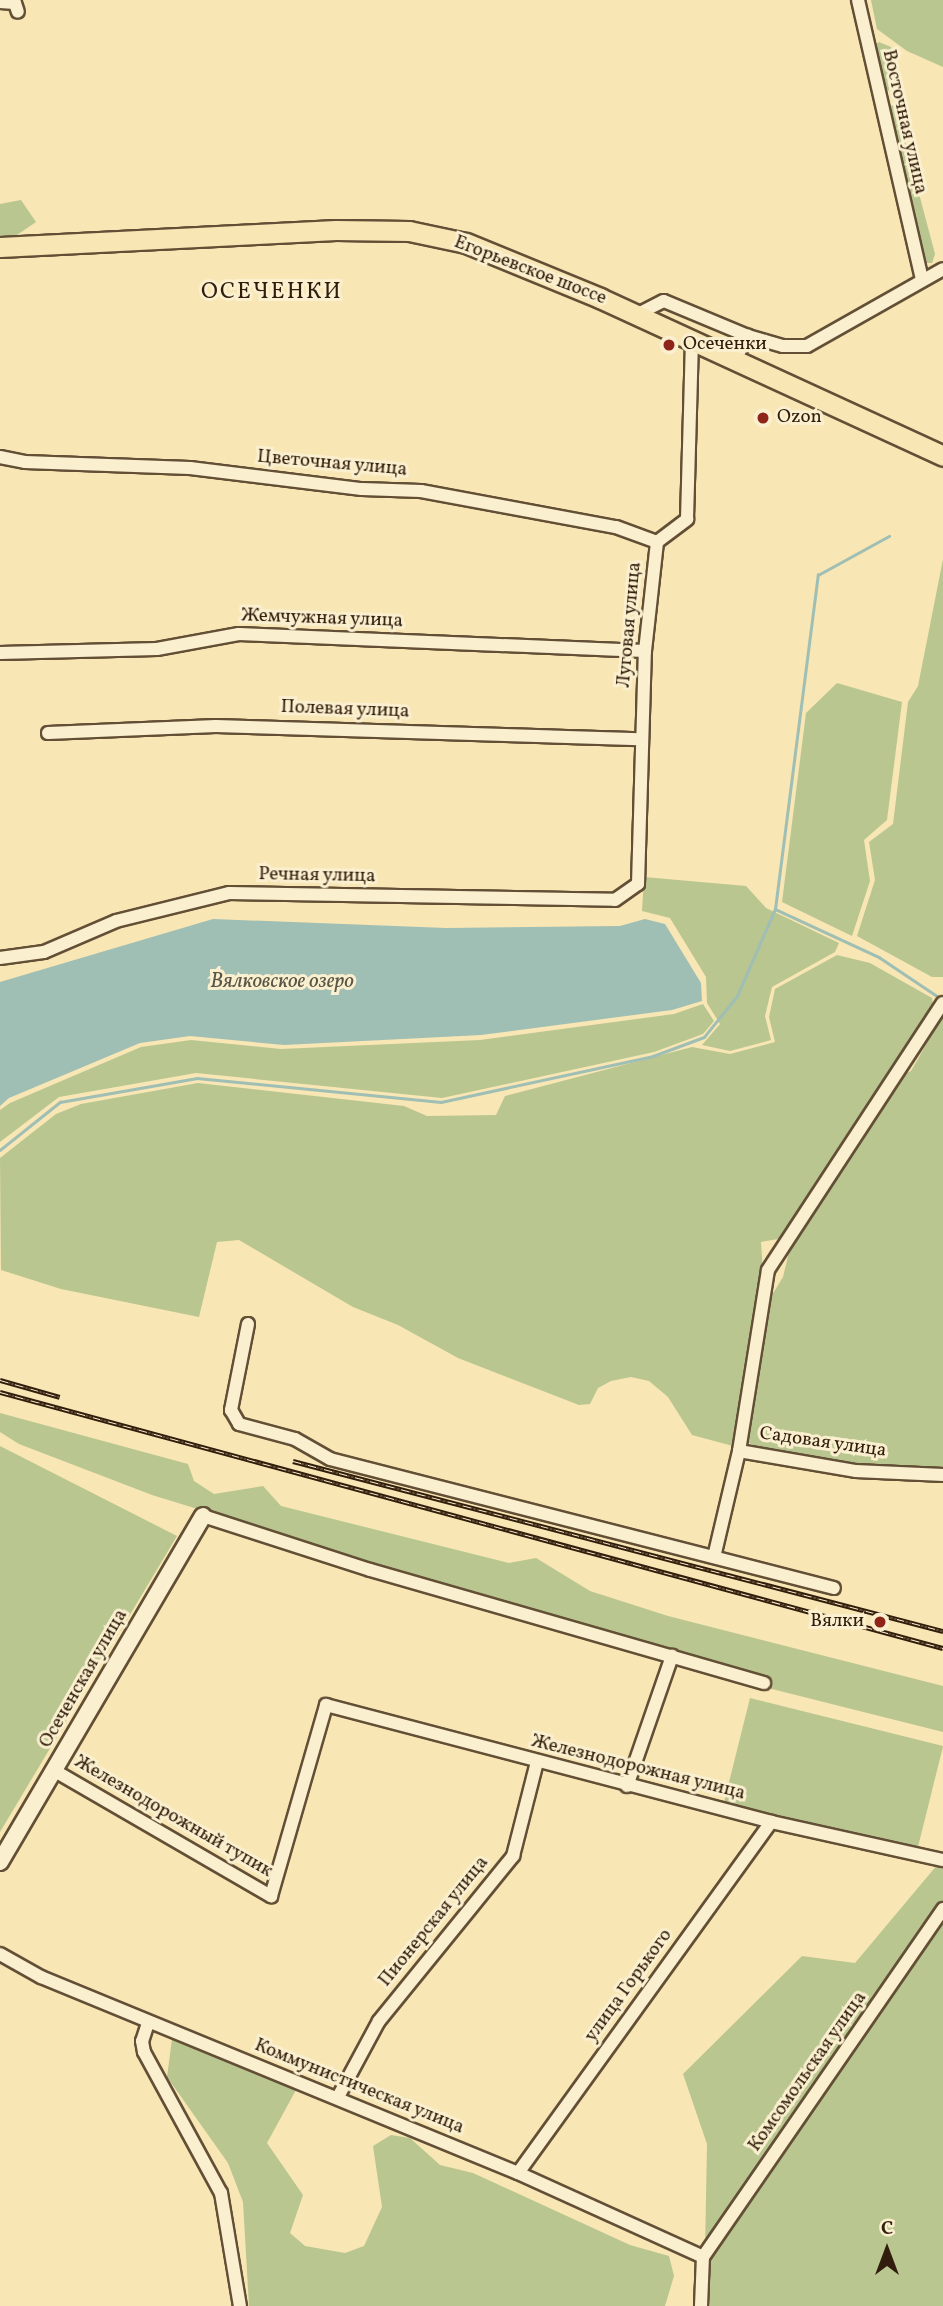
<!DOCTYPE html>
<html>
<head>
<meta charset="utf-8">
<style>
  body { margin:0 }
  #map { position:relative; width:943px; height:2306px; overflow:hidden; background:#f8e6b4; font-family:Vollkorn,serif }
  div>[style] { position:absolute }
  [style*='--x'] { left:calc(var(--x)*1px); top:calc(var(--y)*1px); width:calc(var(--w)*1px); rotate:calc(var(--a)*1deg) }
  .green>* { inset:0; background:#b9c690; transform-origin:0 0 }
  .water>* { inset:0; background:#9fbeb4 }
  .stream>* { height:2.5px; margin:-1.25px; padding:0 1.25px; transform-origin:1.25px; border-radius:1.25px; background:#9fbeb4 }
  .roads { filter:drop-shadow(2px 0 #634f36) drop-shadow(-2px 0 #634f36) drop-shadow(0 2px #634f36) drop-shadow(0 -2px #634f36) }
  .minor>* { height:12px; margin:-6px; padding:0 6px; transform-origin:6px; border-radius:6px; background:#faefce }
  .tertiary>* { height:16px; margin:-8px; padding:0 8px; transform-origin:8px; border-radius:8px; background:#faefce }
  .primary>* { height:19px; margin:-9.5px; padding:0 9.5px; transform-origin:9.5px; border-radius:9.5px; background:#f8e6b4 }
  .rail>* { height:5px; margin-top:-2.5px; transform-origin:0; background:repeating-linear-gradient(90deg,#faefce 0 8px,#311d0c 0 16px); box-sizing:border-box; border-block:2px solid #311d0c }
  .dots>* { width:19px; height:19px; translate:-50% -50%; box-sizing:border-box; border:4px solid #faefce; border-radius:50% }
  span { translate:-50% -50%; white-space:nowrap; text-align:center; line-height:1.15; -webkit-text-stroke:6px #faefce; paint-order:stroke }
  .street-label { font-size:19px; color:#311d0c }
  .poi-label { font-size:19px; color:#311d0c }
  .left { translate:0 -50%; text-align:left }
  .right { translate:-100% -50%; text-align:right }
  .water-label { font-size:21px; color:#585547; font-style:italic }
  .quarter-label { font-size:23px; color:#311d0c; letter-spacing:2px }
  .north { position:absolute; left:852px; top:2215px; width:70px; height:70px; -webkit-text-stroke:5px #faefce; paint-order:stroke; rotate:0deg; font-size:19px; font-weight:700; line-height:28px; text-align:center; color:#311d0c }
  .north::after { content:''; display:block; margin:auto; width:24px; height:32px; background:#311d0c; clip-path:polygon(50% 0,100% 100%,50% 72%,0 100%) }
</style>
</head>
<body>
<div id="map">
  <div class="green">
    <div style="clip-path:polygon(871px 0,943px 0,943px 67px,907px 51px,877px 29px)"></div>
    <div style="clip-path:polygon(879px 42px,891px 47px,896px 86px,889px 91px,882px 89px,875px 45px)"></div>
    <div style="clip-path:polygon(895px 103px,935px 254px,932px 263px,925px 263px,921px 256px,889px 108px)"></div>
    <div style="clip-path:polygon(21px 200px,36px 222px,17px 235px,0 236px,0 204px)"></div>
    <div style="clip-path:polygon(943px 559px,943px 977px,932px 977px,857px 936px,875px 880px,869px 842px,893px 824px,908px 702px,918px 686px)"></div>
    <div style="clip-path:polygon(837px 683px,902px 702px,887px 820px,864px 840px,870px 881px,852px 936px,782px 902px,806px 713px)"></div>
    <div style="clip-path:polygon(644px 877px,746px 886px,766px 908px,839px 943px,835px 952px,772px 987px,765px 1016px,771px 1040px,730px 1051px,702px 1045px,720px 1024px,707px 1003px,706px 977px,670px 918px,642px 911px)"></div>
    <div style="clip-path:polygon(837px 955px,870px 963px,932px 998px,933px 1006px,784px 1238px,761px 1242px,763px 1274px,733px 1446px,692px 1435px,668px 1397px,649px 1381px,631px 1377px,611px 1381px,598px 1388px,590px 1404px,579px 1405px,458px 1358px,398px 1325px,353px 1307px,239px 1240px,217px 1242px,199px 1317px,61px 1289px,1px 1270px,0 1158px,56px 1114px,81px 1104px,198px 1083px,404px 1106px,427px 1116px,496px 1115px,505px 1096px,692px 1047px,730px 1054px,775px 1042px,769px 1017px,775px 989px)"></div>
    <div style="clip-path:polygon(703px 1004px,714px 1021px,703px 1034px,654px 1052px,442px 1098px,196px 1073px,59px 1097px,0 1142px,0 1110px,10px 1103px,141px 1047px,191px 1040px,281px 1049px,480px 1040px,674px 1014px)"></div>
    <div style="clip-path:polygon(943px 1015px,943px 1469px,856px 1465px,758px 1448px,746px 1441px,772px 1295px,783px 1277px,790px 1248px,898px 1077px,911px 1071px)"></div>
    <div style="clip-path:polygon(0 1413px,188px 1464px,194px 1481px,214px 1494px,263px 1486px,281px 1506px,509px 1563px,536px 1558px,590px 1591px,668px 1616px,943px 1686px,943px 1732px,668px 1663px,426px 1579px,152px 1495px,19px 1444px,0 1432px)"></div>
    <div style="clip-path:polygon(0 1446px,177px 1536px,0 1832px)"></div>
    <div style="left:750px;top:1698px;width:199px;height:108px;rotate:14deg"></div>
    <div style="clip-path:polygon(943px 1858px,943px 2306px,704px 2306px,707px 2144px,683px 2074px,802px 1956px,855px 1963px)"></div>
    <div style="clip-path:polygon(172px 2039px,296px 2090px,267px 2143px,303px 2195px,290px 2233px,305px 2246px,345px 2253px,364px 2246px,382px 2207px,373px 2146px,391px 2135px,410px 2138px,440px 2165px,473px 2173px,630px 2245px,669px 2256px,674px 2276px,665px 2306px,249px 2306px,243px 2202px,228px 2163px,167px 2077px)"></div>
  </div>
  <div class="water">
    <div style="clip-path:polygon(213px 919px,446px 928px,620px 926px,645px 919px,665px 924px,701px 983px,702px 1001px,672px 1010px,481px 1035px,284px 1045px,190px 1036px,140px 1043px,9px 1098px,0 1106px,0 982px)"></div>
  </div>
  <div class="stream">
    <div style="--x:775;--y:909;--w:115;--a:24.8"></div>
    <div style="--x:879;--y:957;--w:70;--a:33.9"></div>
    <div style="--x:0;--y:1150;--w:77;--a:-38.7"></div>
    <div style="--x:60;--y:1102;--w:139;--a:-9.9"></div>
    <div style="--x:197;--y:1078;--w:245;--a:5.6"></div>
    <div style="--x:441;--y:1102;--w:217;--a:-12.2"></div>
    <div style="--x:653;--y:1056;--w:54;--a:-20.4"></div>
    <div style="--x:704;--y:1037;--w:53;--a:-51.2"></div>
    <div style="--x:737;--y:996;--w:95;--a:-66.4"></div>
    <div style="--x:775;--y:909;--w:337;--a:-82.7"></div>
    <div style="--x:818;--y:575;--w:81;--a:-28.8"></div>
  </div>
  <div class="roads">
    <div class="minor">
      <div style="--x:858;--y:0;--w:286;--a:77.1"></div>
      <div style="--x:0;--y:2;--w:15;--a:4"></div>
      <div style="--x:15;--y:3;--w:9;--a:72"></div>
      <div style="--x:636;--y:315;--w:31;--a:-27"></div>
      <div style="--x:664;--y:301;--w:91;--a:22.6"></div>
      <div style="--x:734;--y:361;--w:29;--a:-61"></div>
      <div style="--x:748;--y:336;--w:36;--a:16"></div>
      <div style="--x:783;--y:346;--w:24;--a:0"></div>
      <div style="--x:807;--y:346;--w:156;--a:-29.5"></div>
      <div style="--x:0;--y:457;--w:25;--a:11"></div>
      <div style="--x:25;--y:462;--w:165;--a:2.1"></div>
      <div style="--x:190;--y:468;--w:173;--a:7"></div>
      <div style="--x:362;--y:489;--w:59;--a:1.9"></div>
      <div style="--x:421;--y:491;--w:198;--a:10.5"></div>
      <div style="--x:616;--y:527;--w:44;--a:20.1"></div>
      <div style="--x:0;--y:653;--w:157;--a:-1.5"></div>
      <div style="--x:157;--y:649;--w:83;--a:-10.4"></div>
      <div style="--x:239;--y:634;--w:406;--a:2.4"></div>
      <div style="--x:48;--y:733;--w:168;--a:-2.4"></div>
      <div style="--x:216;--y:726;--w:424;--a:1.8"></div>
      <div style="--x:0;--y:958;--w:44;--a:-7.8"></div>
      <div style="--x:44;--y:952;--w:78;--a:-23.3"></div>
      <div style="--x:116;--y:921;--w:116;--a:-13.9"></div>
      <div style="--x:229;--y:893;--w:386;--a:1"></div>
      <div style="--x:615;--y:900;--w:28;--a:-35"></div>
      <div style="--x:638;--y:884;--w:233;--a:-88.3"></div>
      <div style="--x:645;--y:651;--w:110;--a:-83.7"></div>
      <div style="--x:657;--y:542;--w:38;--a:-37"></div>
      <div style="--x:687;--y:519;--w:177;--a:-88.4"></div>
      <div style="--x:248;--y:1324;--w:88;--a:101.2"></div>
      <div style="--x:231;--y:1410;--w:16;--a:60"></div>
      <div style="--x:239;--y:1424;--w:58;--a:15"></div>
      <div style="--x:295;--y:1439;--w:40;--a:29.7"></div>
      <div style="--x:330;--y:1459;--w:520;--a:14.36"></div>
      <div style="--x:739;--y:1451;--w:119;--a:9.7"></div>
      <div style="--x:856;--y:1471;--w:87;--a:2.6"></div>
      <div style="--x:203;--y:1516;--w:176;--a:17.9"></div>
      <div style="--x:370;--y:1570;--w:410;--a:16"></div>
      <div style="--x:714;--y:1557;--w:109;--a:-76.7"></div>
      <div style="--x:739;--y:1451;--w:183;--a:-80.9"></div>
      <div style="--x:768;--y:1270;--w:319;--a:-56.8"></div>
      <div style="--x:55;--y:1771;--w:250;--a:30.1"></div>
      <div style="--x:271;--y:1896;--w:199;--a:-73.9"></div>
      <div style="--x:326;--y:1705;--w:460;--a:14.7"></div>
      <div style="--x:771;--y:1822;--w:176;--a:12.5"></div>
      <div style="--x:627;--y:1786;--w:138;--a:-70.9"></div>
      <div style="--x:0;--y:1954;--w:47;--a:29.3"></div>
      <div style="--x:41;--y:1977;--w:516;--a:22.34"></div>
      <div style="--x:518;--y:2173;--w:203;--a:24.4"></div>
      <div style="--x:148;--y:2023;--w:19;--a:108"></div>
      <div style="--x:142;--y:2041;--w:11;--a:80"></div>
      <div style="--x:144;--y:2052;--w:161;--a:61.4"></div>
      <div style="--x:221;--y:2193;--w:115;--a:80.5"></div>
      <div style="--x:338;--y:2097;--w:86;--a:-61.7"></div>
      <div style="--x:379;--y:2021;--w:213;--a:-50.9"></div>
      <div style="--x:513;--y:1856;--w:97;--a:-75.7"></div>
      <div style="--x:518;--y:2173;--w:433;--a:-54.2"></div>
      <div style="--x:703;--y:2257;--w:423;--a:-55.4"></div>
      <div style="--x:701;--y:2306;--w:49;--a:-87.7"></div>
    </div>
    <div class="tertiary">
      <div style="--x:0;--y:1862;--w:401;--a:-59.6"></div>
    </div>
    <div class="primary">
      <div style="--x:0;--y:247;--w:336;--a:-2.9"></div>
      <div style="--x:336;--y:230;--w:73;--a:0.8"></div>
      <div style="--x:409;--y:231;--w:58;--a:11.9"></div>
      <div style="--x:466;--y:243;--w:145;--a:22.3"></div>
      <div style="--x:600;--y:298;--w:378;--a:24.7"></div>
    </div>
  </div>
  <div class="rail">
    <div style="--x:0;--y:1380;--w:62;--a:15.8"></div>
    <div style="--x:0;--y:1392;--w:977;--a:15.19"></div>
    <div style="--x:293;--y:1461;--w:672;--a:14.66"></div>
  </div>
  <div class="dots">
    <div style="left:669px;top:345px;background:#8f2418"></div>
    <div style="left:763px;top:418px;background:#8f2418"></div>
    <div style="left:880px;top:1622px;background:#8f2418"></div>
  </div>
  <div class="street-label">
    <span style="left:904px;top:122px;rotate:77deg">Восточная улица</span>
    <span style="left:530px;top:271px;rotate:21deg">Егорьевское шоссе</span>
    <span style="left:332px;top:464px;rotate:5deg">Цветочная улица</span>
    <span style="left:322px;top:619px;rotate:2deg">Жемчужная улица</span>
    <span style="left:630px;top:625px;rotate:-85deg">Луговая улица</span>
    <span style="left:345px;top:710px;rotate:2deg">Полевая улица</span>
    <span style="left:317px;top:876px;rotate:1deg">Речная улица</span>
    <span style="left:823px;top:1443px;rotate:8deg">Садовая улица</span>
    <span style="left:84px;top:1679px;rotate:-60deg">Осеченская улица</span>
    <span style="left:638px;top:1768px;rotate:14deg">Железнодорожная улица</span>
    <span style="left:173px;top:1817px;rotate:30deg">Железнодорожный тупик</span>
    <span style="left:434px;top:1922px;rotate:-51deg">Пионерская улица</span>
    <span style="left:629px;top:1986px;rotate:-54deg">улица Горького</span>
    <span style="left:808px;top:2072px;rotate:-55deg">Комсомольская улица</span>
    <span style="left:359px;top:2087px;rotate:22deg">Коммунистическая улица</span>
  </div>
  <div class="poi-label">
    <span class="left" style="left:683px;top:345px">Осеченки</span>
    <span class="left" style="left:777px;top:418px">Ozon</span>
    <span class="right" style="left:864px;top:1622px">Вялки</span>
  </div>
  <div class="water-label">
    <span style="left:282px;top:982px">Вялковское озеро</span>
  </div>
  <div class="quarter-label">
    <span style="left:272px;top:292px">ОСЕЧЕНКИ</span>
  </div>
  <div class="north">С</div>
</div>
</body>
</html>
